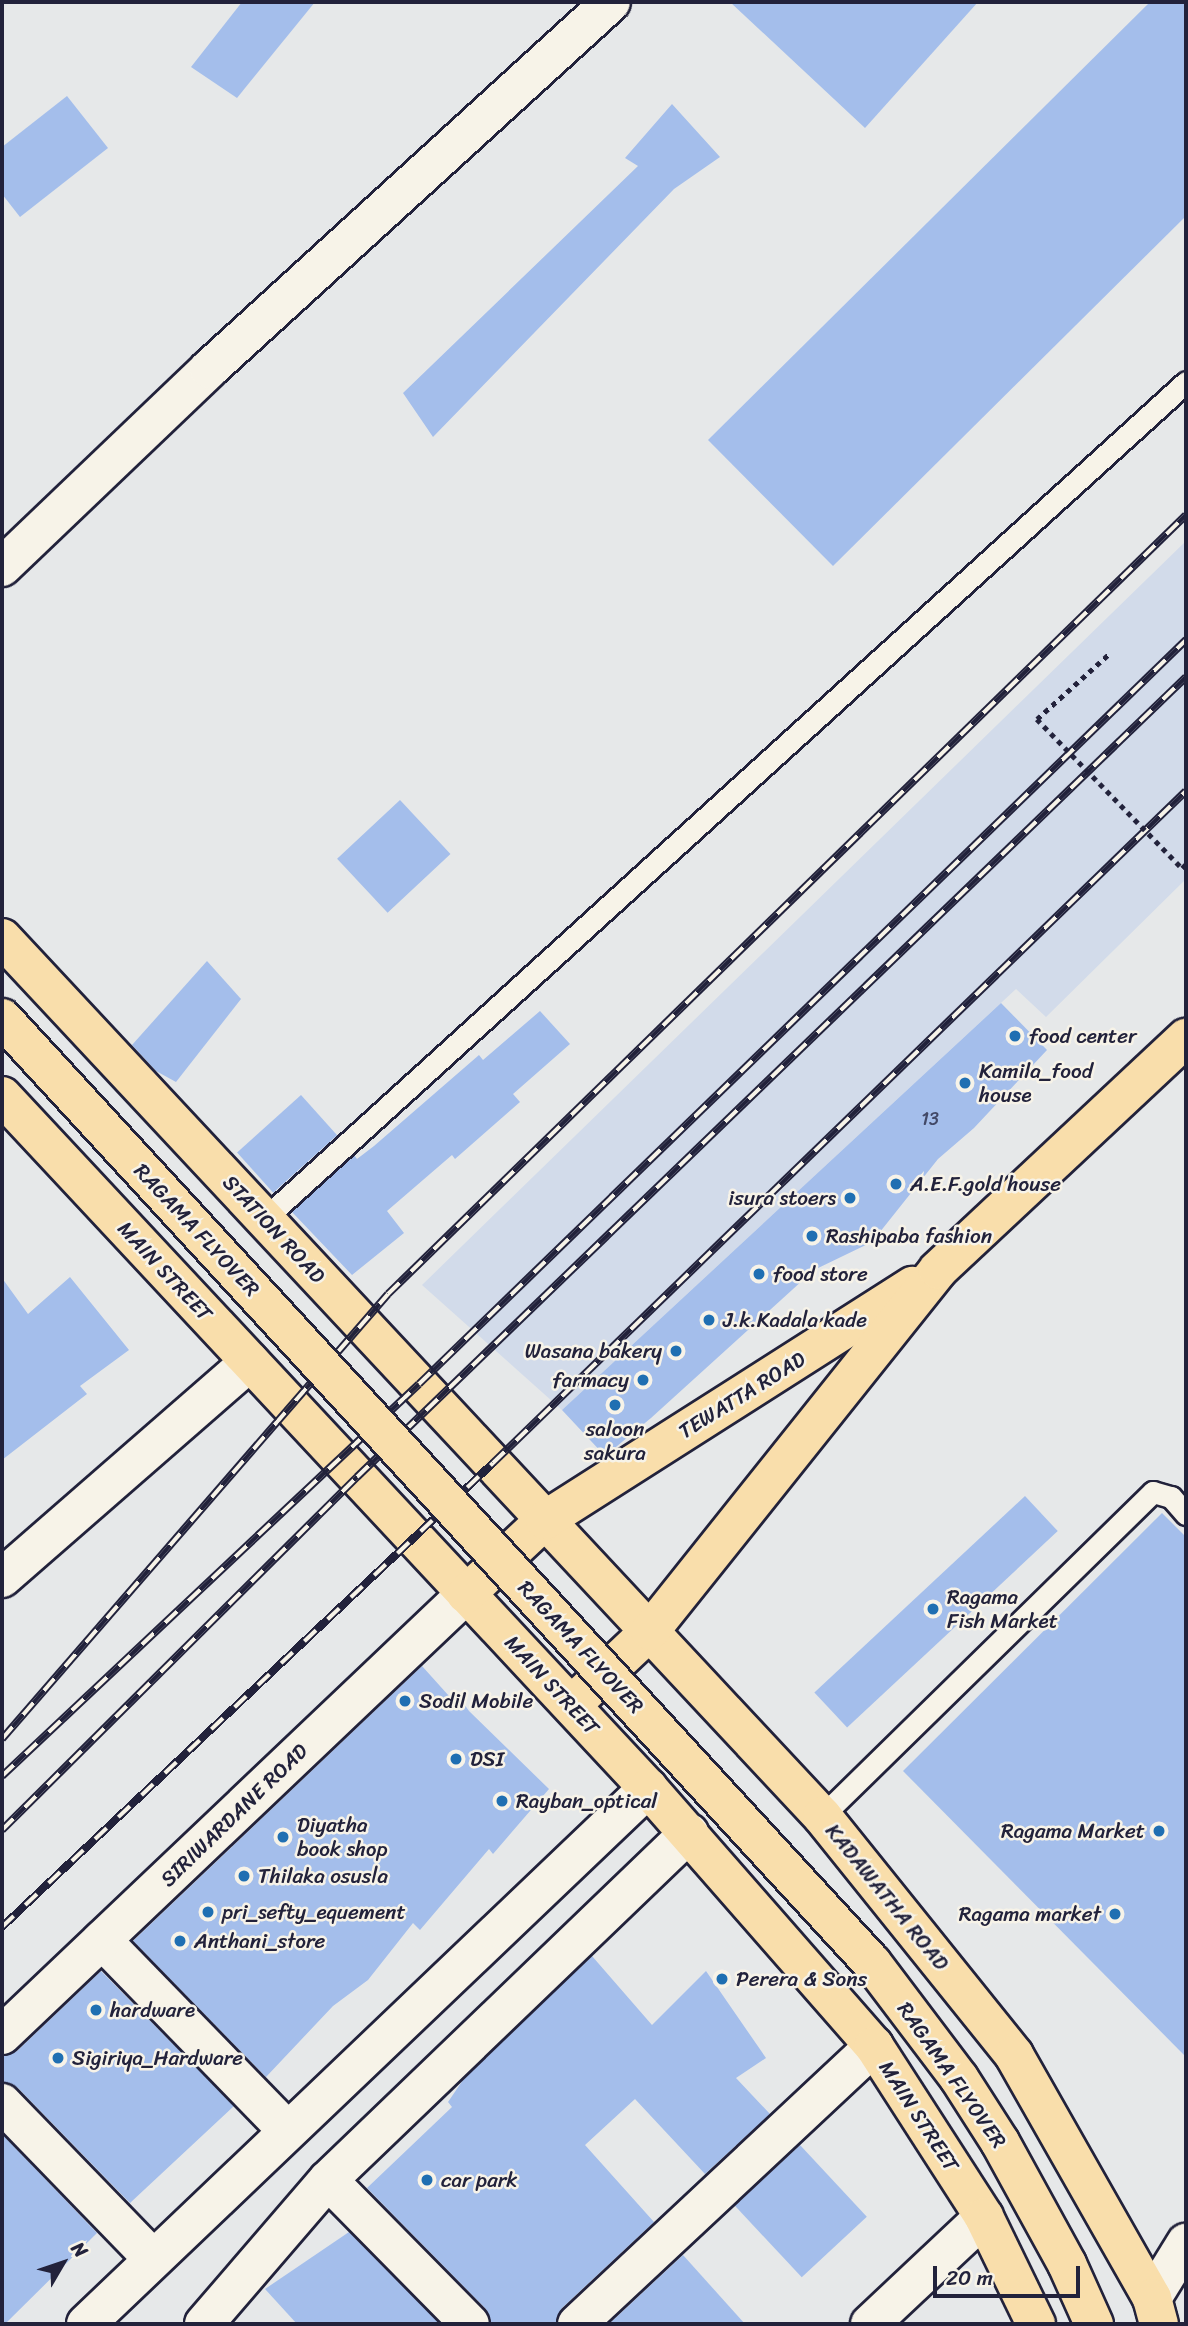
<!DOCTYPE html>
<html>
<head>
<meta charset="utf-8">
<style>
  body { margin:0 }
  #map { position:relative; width:1188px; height:2326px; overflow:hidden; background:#e6e8e9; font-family:Sriracha,sans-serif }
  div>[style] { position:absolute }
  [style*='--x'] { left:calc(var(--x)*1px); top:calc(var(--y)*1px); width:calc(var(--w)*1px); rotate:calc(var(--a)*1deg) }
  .built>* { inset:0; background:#d2dbea }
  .building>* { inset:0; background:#a4beeb; transform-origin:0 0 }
  .path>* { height:4.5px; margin-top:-2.25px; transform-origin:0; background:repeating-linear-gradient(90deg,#22223b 0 5px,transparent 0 10px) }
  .roads { filter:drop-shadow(2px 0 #22223b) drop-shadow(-2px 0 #22223b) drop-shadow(0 2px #22223b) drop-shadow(0 -2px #22223b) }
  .service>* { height:21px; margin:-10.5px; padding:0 10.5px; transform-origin:10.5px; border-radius:10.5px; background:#f7f3e8 }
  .minor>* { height:38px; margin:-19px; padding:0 19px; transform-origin:19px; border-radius:19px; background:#f7f3e8 }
  .tertiary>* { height:38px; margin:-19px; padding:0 19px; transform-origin:19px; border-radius:19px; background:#f7f3e8 }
  .primary>* { height:38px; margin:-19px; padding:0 19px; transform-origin:19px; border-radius:19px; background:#f9deab }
  .rail>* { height:8px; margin-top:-4px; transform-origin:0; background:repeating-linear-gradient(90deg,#f7f3e8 0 16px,#22223b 0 32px); box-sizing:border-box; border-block:2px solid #22223b }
  .path-bridge>* { height:4.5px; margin-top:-2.25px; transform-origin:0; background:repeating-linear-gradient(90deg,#22223b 0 5px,transparent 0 10px) }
  .bridges { filter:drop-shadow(2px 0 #22223b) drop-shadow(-2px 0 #22223b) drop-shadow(0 2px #22223b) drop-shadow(0 -2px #22223b) }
  .primary-bridge>* { height:38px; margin:-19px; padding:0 19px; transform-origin:19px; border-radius:19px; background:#f9deab }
  .dots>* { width:19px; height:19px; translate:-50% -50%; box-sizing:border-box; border:4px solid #f7f3e8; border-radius:50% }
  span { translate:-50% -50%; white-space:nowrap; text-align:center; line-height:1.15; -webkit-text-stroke:5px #f7f3e8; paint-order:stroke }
  .number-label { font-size:18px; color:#424967 }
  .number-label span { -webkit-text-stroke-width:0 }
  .poi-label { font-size:21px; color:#22223b }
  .left { translate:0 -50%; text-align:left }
  .right { translate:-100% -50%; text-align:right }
  .street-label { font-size:21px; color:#22223b }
  .frame { position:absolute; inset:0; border:4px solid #22223b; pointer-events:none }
  .north { position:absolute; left:28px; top:2228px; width:70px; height:70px; -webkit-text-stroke:5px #f7f3e8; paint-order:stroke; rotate:51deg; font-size:19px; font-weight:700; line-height:28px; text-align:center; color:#22223b }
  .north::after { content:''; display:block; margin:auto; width:24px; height:32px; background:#22223b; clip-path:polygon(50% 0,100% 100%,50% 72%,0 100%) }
  .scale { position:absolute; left:933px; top:2266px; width:147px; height:32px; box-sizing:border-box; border:4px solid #22223b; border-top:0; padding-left:9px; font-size:21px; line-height:24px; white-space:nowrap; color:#22223b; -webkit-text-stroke:5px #f7f3e8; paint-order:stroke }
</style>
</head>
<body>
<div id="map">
  <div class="built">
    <div style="clip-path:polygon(1186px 541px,1186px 879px,1046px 1017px,1016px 989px,562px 1410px,422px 1285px)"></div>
  </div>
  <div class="building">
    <div style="clip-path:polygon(242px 2px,315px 2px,237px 98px,191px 67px)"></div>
    <div style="clip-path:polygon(730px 2px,978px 2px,865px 128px)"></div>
    <div style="clip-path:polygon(1150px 2px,1186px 2px,1186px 216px,833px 566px,708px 440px)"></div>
    <div style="clip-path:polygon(67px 96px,108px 148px,20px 217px,2px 194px,2px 147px)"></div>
    <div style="clip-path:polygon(672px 104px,720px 157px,674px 189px,433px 437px,403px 393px,638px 166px,625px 158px)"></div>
    <div style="left:400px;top:800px;width:74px;height:86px;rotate:47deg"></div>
    <div style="clip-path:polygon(207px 961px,241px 999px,176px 1082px,156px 1071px,132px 1045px)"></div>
    <div style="clip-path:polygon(1001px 1003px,1047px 1050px,974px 1128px,938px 1159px,872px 1242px,814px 1270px,651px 1418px,605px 1456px,562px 1410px)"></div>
    <div style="clip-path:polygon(540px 1011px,570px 1044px,513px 1094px,520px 1102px,455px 1159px,452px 1155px,387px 1211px,404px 1233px,352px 1275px,292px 1212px,354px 1155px,357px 1159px,374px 1146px,479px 1055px,483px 1060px)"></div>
    <div style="left:301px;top:1095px;width:54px;height:86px;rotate:48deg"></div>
    <div style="clip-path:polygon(70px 1277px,129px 1350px,80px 1386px,87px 1394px,2px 1460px,2px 1278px,28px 1314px)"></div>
    <div style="left:1025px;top:1496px;width:48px;height:288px;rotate:47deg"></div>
    <div style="clip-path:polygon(1162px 1513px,1186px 1537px,1186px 2057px,903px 1771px)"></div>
    <div style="clip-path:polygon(422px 1666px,449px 1696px,454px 1690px,469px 1711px,549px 1789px,493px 1854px,489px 1849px,420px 1930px,413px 1923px,368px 1980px,333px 2006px,266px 2077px,133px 1941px)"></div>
    <div style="clip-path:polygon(592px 1956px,652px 2025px,706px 1971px,766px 2058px,736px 2078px,770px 2114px,705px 2174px,635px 2099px,585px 2145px,654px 2222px,562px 2308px,556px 2324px,491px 2324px,486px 2309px,367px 2188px,452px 2107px,448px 2102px,463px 2080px)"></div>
    <div style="clip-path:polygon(101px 1971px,234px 2106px,130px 2203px,18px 2088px,2px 2082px,2px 2056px,17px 2051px)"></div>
    <div style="clip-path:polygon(2px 2134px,97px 2233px,5px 2324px,2px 2324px)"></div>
    <div style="left:800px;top:2145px;width:98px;height:89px;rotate:47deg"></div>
    <div style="clip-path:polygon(349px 2232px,440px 2324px,297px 2324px,265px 2289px)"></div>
    <div style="clip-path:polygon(683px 2255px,745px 2324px,609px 2324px)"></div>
  </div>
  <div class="path">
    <div style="--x:1037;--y:719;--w:97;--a:-42.1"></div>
    <div style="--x:1182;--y:868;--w:6;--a:-45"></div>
  </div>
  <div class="roads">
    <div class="service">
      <div style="--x:264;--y:1219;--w:1245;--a:-42.23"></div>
      <div style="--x:822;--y:1816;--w:463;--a:-44.4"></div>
      <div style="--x:1153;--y:1492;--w:19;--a:16"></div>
      <div style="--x:1171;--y:1497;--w:23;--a:49"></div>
    </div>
    <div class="minor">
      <div style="--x:2;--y:567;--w:286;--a:-43.7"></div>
      <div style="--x:209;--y:369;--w:544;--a:-42.39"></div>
      <div style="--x:2;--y:1578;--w:329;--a:-41.1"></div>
      <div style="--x:102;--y:1940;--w:265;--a:45.8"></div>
      <div style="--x:2;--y:2103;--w:216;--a:45.9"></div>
      <div style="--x:328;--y:2180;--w:202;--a:45.4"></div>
      <div style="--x:1152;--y:2298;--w:65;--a:-58.3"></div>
      <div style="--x:86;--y:2324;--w:777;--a:-43.64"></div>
      <div style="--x:204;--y:2324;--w:190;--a:-49.3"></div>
      <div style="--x:328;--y:2180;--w:501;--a:-43.87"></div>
      <div style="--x:577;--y:2324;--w:407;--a:-43.1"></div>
      <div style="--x:870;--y:2324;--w:156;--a:-43.2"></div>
    </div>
    <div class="tertiary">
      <div style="--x:2;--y:2035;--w:640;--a:-43.54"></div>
    </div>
    <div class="primary">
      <div style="--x:2;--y:938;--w:1201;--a:46.96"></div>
      <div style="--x:822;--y:1816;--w:307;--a:51.2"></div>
      <div style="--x:1014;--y:2055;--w:279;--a:60.4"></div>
      <div style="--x:1152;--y:2298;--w:27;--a:75"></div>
      <div style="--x:2;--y:1096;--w:947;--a:46.97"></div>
      <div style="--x:648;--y:1788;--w:343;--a:48.8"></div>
      <div style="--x:874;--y:2046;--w:203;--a:57.2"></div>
      <div style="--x:984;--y:2217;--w:119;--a:64.1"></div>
      <div style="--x:466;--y:1594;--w:108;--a:-43.1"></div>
      <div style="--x:545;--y:1520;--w:436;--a:-32.5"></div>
      <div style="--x:580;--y:1697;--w:96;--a:-43.3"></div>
      <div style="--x:650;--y:1631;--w:462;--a:-51.4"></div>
      <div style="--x:938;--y:1270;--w:340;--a:-43.1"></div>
    </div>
  </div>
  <div class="rail">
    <div style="--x:2;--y:1739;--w:589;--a:-49.06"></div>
    <div style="--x:388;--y:1294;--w:1115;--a:-44.31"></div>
    <div style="--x:2;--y:1776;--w:572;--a:-43.23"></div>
    <div style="--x:419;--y:1384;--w:1069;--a:-44.13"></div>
    <div style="--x:2;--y:1830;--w:501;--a:-44.84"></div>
    <div style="--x:357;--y:1477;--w:1152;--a:-43.98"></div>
    <div style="--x:2;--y:1927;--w:676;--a:-43.38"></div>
    <div style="--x:493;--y:1463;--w:965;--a:-44.12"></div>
  </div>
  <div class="path-bridge">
    <div style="--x:1037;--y:719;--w:208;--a:45.8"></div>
  </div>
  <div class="bridges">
    <div class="primary-bridge">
      <div style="--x:2;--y:1018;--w:1284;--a:47.37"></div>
      <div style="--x:872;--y:1963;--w:144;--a:52.9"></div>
      <div style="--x:959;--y:2078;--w:76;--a:57.4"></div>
      <div style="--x:1000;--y:2142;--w:139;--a:61.2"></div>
      <div style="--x:1067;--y:2264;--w:66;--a:65.8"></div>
    </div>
  </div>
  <div class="dots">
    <div style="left:1015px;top:1036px;background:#1f6fb2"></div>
    <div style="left:965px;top:1083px;background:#1f6fb2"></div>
    <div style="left:896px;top:1184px;background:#1f6fb2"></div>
    <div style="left:850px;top:1198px;background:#1f6fb2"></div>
    <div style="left:812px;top:1236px;background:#1f6fb2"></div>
    <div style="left:759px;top:1274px;background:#1f6fb2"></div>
    <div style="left:709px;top:1320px;background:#1f6fb2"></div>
    <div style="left:676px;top:1351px;background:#1f6fb2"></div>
    <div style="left:643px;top:1380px;background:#1f6fb2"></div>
    <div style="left:615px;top:1405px;background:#1f6fb2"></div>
    <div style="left:933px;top:1609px;background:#1f6fb2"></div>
    <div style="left:405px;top:1701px;background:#1f6fb2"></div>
    <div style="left:456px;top:1759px;background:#1f6fb2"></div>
    <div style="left:502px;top:1801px;background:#1f6fb2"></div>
    <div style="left:1159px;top:1831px;background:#1f6fb2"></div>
    <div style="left:283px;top:1837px;background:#1f6fb2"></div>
    <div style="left:244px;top:1876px;background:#1f6fb2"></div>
    <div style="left:208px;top:1912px;background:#1f6fb2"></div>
    <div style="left:1115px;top:1914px;background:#1f6fb2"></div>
    <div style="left:180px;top:1941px;background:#1f6fb2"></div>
    <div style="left:722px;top:1979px;background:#1f6fb2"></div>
    <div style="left:96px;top:2010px;background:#1f6fb2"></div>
    <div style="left:58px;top:2058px;background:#1f6fb2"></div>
    <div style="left:427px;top:2180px;background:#1f6fb2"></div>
  </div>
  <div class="number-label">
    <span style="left:930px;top:1119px">13</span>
  </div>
  <div class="poi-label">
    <span class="left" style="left:1029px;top:1036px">food center</span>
    <span class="left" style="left:979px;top:1083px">Kamila_food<br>house</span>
    <span class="left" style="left:910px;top:1184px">A.E.F.gold house</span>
    <span class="right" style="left:836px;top:1198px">isura stoers</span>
    <span class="left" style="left:826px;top:1236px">Rashipaba fashion</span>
    <span class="left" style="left:773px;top:1274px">food store</span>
    <span class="left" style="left:723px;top:1320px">J.k.Kadala kade</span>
    <span class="right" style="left:662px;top:1351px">Wasana bakery</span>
    <span class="right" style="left:629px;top:1380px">farmacy</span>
    <span style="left:615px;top:1441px">saloon<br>sakura</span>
    <span class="left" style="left:947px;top:1609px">Ragama<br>Fish Market</span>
    <span class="left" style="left:419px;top:1701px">Sodil Mobile</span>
    <span class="left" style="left:470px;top:1759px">DSI</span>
    <span class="left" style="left:516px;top:1801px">Rayban_optical</span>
    <span class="left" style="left:297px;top:1837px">Diyatha<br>book shop</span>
    <span class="right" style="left:1145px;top:1831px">Ragama Market</span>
    <span class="left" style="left:258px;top:1876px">Thilaka osusla</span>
    <span class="left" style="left:222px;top:1912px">pri_sefty_equement</span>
    <span class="right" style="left:1101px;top:1914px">Ragama market</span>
    <span class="left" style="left:194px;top:1941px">Anthani_store</span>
    <span class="left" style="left:736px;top:1979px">Perera &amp; Sons</span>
    <span class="left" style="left:110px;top:2010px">hardware</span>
    <span class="left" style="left:72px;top:2058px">Sigiriya_Hardware</span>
    <span class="left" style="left:441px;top:2180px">car park</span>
  </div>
  <div class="street-label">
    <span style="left:274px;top:1229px;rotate:47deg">STATION ROAD</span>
    <span style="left:197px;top:1230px;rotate:47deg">RAGAMA FLYOVER</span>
    <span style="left:165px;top:1271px;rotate:47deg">MAIN STREET</span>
    <span style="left:742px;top:1395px;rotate:-32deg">TEWATTA ROAD</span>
    <span style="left:581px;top:1647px;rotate:47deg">RAGAMA FLYOVER</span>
    <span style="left:552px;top:1685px;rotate:47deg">MAIN STREET</span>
    <span style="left:234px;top:1815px;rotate:-44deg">SIRIWARDANE ROAD</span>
    <span style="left:887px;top:1897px;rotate:51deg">KADAWATHA ROAD</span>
    <span style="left:952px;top:2075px;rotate:55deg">RAGAMA FLYOVER</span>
    <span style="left:919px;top:2116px;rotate:57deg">MAIN STREET</span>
  </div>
  <div class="frame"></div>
  <div class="north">N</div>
  <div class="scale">20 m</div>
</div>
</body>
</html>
